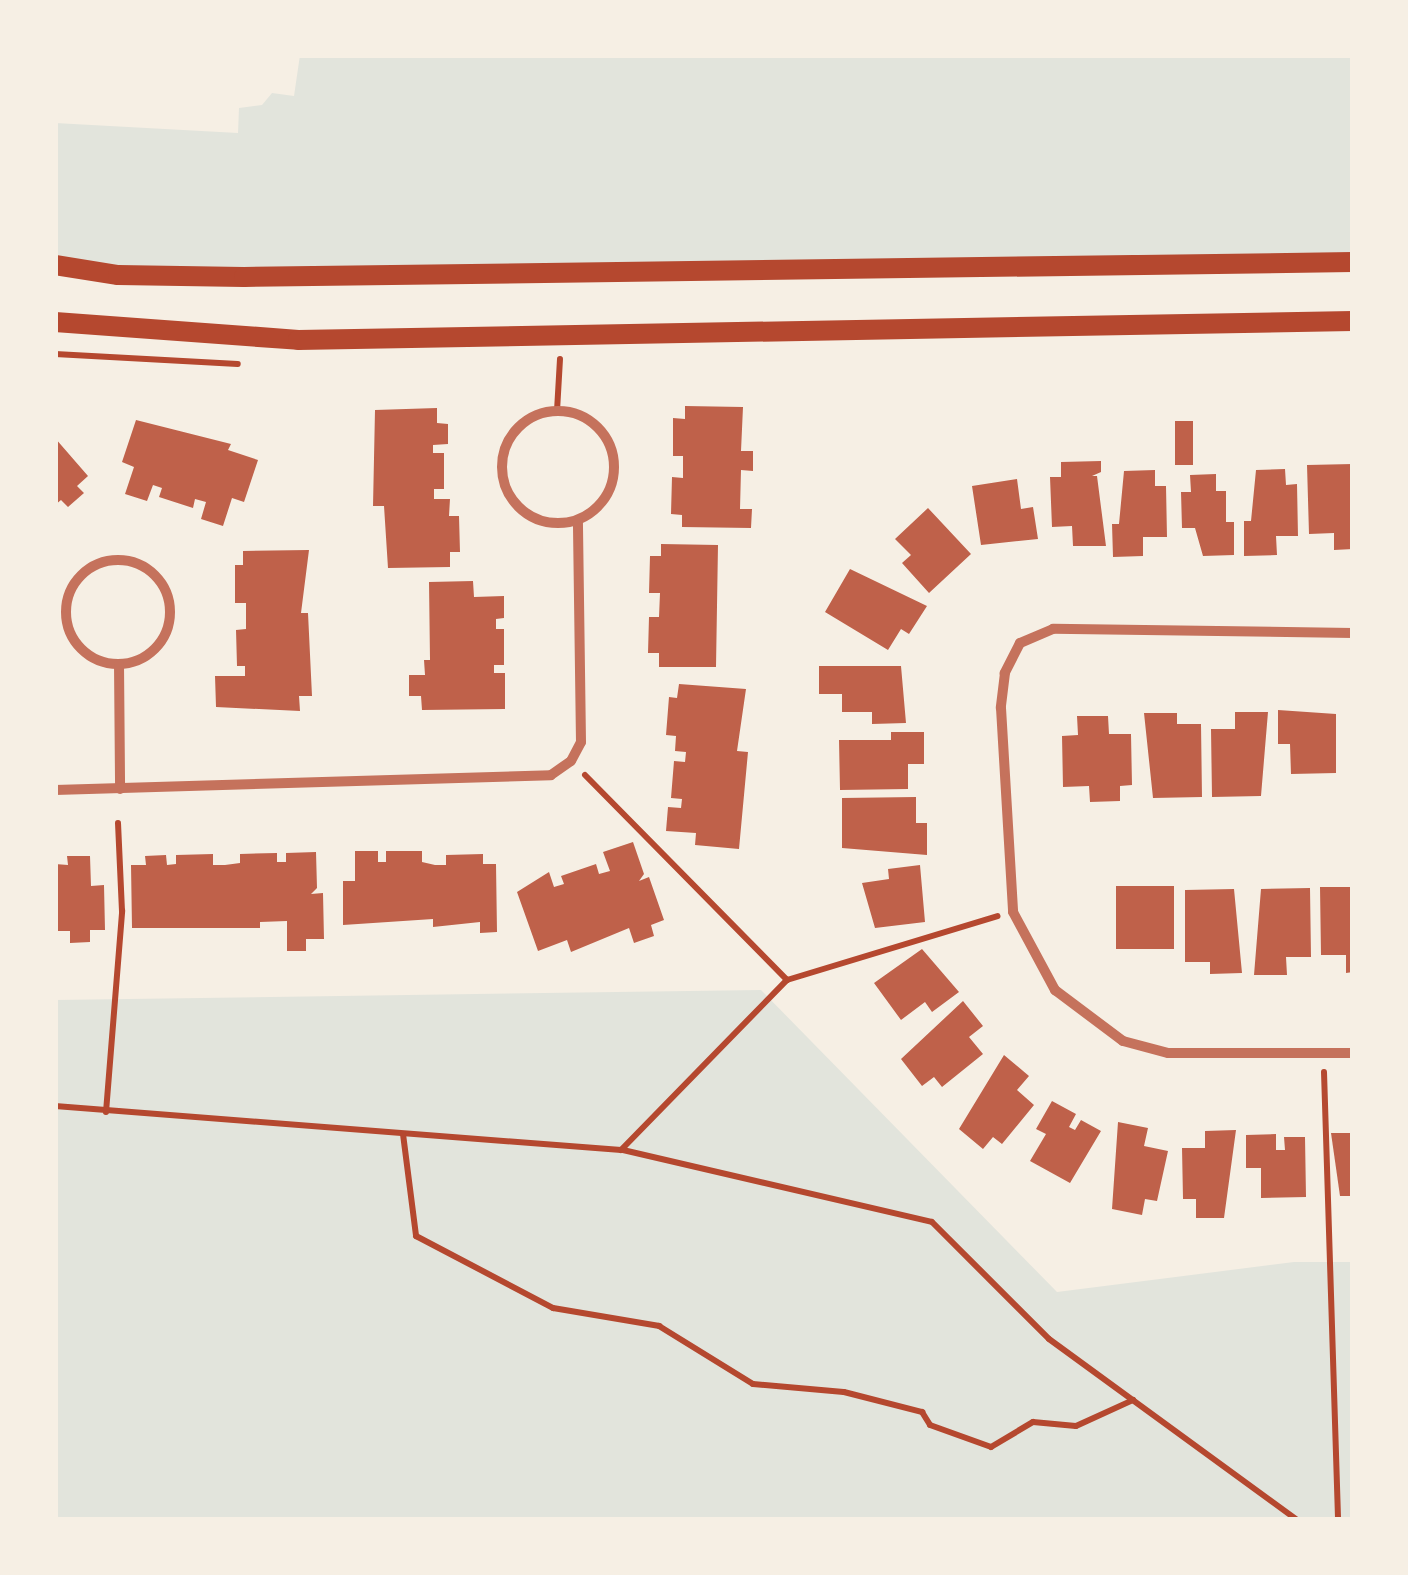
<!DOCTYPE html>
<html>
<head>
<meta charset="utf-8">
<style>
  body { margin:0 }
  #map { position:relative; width:1408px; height:1575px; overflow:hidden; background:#f6efe4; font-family:Montserrat,sans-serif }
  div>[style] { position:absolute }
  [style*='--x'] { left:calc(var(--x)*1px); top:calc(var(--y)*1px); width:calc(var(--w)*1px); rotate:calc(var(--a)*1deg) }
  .green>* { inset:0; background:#e2e4dc }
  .building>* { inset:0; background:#bf614a; transform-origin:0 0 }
  .path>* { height:6px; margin:-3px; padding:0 3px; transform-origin:3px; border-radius:3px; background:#b5482f }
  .minor>* { height:10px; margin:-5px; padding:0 5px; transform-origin:5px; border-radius:5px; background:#c5725c }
  .minor>.ring { margin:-5px; padding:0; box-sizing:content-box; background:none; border:10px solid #c5725c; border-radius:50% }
  .secondary>* { height:20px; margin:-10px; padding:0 10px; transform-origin:10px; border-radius:10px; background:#b5482f }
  span { translate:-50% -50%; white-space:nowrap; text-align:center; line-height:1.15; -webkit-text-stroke:10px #f6efe4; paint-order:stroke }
  .frame { position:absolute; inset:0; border:58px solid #f6efe4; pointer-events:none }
</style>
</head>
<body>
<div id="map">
  <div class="green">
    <div style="clip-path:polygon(300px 55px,1353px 55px,1353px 253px,303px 285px,55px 267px,55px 123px,238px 133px,239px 108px,262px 105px,272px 93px,294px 96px)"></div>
    <div style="clip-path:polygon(761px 990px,1057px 1292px,1294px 1262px,1353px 1262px,1353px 1520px,55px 1520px,55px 1000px)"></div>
  </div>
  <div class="building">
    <div style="clip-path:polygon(685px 406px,743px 407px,741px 451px,753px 451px,753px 471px,741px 470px,740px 509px,752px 509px,751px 528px,682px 527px,682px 515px,671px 514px,672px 477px,683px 478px,683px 456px,673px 456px,673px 418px,685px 419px)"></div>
    <div style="clip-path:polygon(437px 408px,437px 423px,448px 424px,448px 444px,433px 445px,433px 453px,444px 453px,444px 489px,434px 489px,434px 499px,450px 499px,449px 516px,459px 516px,460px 552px,450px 552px,450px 567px,388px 568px,384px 506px,373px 506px,375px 410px)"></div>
    <div style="clip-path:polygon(136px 420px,231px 444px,228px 450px,258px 460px,244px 502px,232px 498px,223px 526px,201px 519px,206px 502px,195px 499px,193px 508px,159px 497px,162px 488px,153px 485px,147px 501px,125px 494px,134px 467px,122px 462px)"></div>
    <div style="left:1175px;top:421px;width:18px;height:44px"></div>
    <div style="clip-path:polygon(55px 438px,88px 476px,77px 486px,84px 493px,68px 507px,61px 500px,55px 505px)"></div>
    <div style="clip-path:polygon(1101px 461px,1101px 472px,1092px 476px,1097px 476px,1106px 546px,1073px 546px,1072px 526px,1052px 527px,1050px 477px,1061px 477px,1061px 462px)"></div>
    <div style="clip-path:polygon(1353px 464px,1353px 549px,1334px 550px,1334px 533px,1309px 534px,1307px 465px)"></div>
    <div style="clip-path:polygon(1285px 469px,1286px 485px,1297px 484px,1298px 536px,1276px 536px,1277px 555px,1244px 556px,1244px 521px,1251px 521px,1256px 470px)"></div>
    <div style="clip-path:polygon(1155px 470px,1155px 486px,1166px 486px,1167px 537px,1143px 537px,1143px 556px,1113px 557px,1112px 524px,1119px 524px,1124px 471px)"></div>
    <div style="clip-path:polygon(1216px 474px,1216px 491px,1226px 491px,1226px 522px,1234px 522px,1234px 555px,1203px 556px,1195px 528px,1182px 528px,1181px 492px,1191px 492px,1190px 475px)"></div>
    <div style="clip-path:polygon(1017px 479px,1021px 509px,1033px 507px,1038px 539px,981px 545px,972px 486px)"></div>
    <div style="clip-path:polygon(928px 508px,971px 554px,929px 593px,902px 563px,911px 555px,895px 539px)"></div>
    <div style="clip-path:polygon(661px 544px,718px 545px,716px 667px,659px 667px,659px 653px,648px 653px,649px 617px,659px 617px,660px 593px,649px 593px,650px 556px,661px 556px)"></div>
    <div style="clip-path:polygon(309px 550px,301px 613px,308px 613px,312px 696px,299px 696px,300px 711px,216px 707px,215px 676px,245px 676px,245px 666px,237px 666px,236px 630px,246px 629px,246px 603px,235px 603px,235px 565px,243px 565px,243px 551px)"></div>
    <div style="clip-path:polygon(850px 569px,927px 606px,909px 634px,901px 629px,888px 650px,825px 612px)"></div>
    <div style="clip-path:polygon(473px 581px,474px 597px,504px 596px,504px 618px,496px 619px,496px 629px,504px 629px,504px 665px,494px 665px,494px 673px,505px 673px,505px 709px,422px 710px,421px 696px,409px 696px,409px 675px,425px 675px,424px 660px,430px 660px,429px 582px)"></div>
    <div style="clip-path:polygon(819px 666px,901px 666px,906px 723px,872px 724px,872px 712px,842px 712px,842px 694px,819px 694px)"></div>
    <div style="clip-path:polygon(679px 684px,746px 689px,737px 751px,748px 752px,739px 849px,695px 845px,696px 833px,666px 831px,668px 807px,681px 808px,682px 799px,671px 798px,674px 761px,685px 762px,686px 752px,675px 751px,676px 736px,666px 735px,669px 697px,677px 698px)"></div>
    <div style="clip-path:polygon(1278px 710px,1336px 714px,1336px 773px,1291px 774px,1290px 744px,1278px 744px)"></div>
    <div style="clip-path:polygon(1235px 712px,1268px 712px,1261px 796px,1212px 797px,1211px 729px,1235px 729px)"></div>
    <div style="clip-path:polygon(1144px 713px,1177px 713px,1177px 724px,1201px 724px,1202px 797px,1153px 798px)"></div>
    <div style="clip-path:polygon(1077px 716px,1108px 716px,1109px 734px,1131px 734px,1132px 785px,1120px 786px,1120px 801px,1090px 802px,1089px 786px,1063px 787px,1062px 736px,1078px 735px)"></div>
    <div style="clip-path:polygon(891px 732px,924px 732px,924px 764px,908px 764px,908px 789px,840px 790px,839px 740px,891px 740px)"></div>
    <div style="clip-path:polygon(916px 797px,916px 823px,927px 823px,927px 855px,842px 848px,842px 798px)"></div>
    <div style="clip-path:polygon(633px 842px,644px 874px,639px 881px,649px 877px,664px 920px,651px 925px,654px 936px,634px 943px,629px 928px,571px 952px,567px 940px,538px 951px,517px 892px,549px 872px,554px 887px,564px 884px,561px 876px,596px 864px,599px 874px,610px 871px,603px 852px)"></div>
    <div style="clip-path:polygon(355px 851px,378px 851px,378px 862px,386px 862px,386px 851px,422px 851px,422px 862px,435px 865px,446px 865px,446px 855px,483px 854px,483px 864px,496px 864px,497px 932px,480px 933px,480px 922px,433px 927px,433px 919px,343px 925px,343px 881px,355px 881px)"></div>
    <div style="clip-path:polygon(316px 852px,317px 888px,311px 894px,323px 893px,324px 939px,306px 939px,306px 951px,287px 951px,287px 921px,260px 922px,260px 928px,132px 928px,131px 865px,146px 865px,145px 856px,166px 855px,167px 865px,176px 864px,176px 855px,213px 854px,213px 865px,225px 865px,240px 863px,240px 854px,277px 853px,277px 862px,286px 862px,286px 853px)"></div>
    <div style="clip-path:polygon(67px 856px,90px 856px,91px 886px,104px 885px,105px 930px,90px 930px,90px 942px,70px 943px,70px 931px,55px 931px,55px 864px,68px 865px)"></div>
    <div style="clip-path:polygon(920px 865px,925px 922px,875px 928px,862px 883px,889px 879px,888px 869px)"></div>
    <div style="left:1174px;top:886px;width:63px;height:58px;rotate:90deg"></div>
    <div style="clip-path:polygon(1320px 887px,1353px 887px,1353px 972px,1346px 973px,1346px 955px,1321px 955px)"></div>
    <div style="clip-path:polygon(1310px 888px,1311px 957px,1286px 957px,1287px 975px,1254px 975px,1261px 889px)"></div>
    <div style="clip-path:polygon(1234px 889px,1242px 973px,1210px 974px,1210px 962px,1185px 962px,1185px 890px)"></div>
    <div style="clip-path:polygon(922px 949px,959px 992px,932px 1012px,925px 1002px,901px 1020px,874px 983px)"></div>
    <div style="clip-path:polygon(963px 1001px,983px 1026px,969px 1037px,983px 1054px,942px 1087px,934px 1077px,922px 1086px,901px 1059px)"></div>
    <div style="clip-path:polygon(1004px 1055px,1029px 1076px,1017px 1090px,1034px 1105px,1002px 1144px,993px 1137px,983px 1149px,959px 1129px)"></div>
    <div style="clip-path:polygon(1052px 1101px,1076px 1114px,1069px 1127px,1075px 1130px,1081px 1120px,1101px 1131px,1070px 1183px,1030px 1161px,1046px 1134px,1036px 1129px)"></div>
    <div style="clip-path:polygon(1118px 1122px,1148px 1128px,1144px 1146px,1168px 1151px,1157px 1201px,1145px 1199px,1142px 1215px,1112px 1209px)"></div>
    <div style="clip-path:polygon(1236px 1130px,1224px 1218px,1196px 1218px,1196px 1199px,1183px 1199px,1182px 1148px,1205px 1148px,1205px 1131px)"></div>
    <div style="clip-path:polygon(1331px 1133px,1353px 1133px,1353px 1196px,1340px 1196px)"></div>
    <div style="clip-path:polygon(1276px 1134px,1276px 1150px,1285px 1150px,1284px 1137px,1305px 1137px,1306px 1197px,1261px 1198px,1261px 1168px,1246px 1168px,1246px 1135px)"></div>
  </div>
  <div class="path">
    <div style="--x:55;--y:354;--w:183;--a:3.1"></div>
    <div style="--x:557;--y:411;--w:52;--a:-86.7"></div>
    <div style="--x:585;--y:775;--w:288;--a:45.4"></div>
    <div style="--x:787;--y:980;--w:220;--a:-16.9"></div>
    <div style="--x:1324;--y:1072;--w:448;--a:88.2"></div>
    <div style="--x:55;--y:1106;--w:568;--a:4.45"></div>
    <div style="--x:621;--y:1150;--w:238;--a:-45.7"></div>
    <div style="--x:106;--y:1112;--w:202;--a:-85.4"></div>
    <div style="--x:122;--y:911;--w:88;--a:-92.6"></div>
    <div style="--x:403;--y:1134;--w:103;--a:82.7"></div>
    <div style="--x:416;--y:1236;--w:155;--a:27.7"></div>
    <div style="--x:553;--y:1308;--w:108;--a:9.6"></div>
    <div style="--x:659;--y:1326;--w:110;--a:31.7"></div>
    <div style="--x:753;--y:1384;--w:91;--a:5"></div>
    <div style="--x:844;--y:1392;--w:81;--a:14.4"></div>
    <div style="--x:922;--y:1412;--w:15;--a:58"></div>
    <div style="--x:930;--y:1425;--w:65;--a:19.8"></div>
    <div style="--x:991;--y:1447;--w:49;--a:-30.8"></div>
    <div style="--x:1033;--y:1422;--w:43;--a:5.3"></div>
    <div style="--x:1076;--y:1426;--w:63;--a:-24.5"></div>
    <div style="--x:623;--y:1150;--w:317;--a:13.1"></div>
    <div style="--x:932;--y:1222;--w:165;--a:45"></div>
    <div style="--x:1049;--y:1339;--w:307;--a:36.1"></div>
  </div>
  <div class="minor">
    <div class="ring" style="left:502px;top:411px;width:102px;height:102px"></div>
    <div class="ring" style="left:66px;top:560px;width:94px;height:94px"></div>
    <div style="--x:1353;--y:633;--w:300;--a:-179.2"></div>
    <div style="--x:1053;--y:629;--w:36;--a:157"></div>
    <div style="--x:1020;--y:643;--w:34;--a:117"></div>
    <div style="--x:1005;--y:673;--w:35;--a:97"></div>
    <div style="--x:1001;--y:708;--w:204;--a:86.6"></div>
    <div style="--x:1013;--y:912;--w:89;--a:61.7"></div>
    <div style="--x:1055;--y:990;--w:85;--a:36.9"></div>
    <div style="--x:1123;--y:1041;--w:47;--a:14.9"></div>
    <div style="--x:1168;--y:1053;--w:185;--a:0"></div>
    <div style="--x:119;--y:664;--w:125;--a:89.5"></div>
    <div style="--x:55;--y:790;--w:496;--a:-1.7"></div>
    <div style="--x:551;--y:775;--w:24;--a:-35"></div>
    <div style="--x:571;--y:761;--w:21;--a:-62"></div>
    <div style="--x:581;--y:742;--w:222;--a:-90.8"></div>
  </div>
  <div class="secondary">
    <div style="--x:55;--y:265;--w:64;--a:9"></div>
    <div style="--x:118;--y:275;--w:126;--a:0.9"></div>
    <div style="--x:244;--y:277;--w:1109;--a:-0.77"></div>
    <div style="--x:55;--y:322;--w:244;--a:4.2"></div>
    <div style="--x:298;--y:340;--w:1055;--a:-1.03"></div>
  </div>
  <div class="frame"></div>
</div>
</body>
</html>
